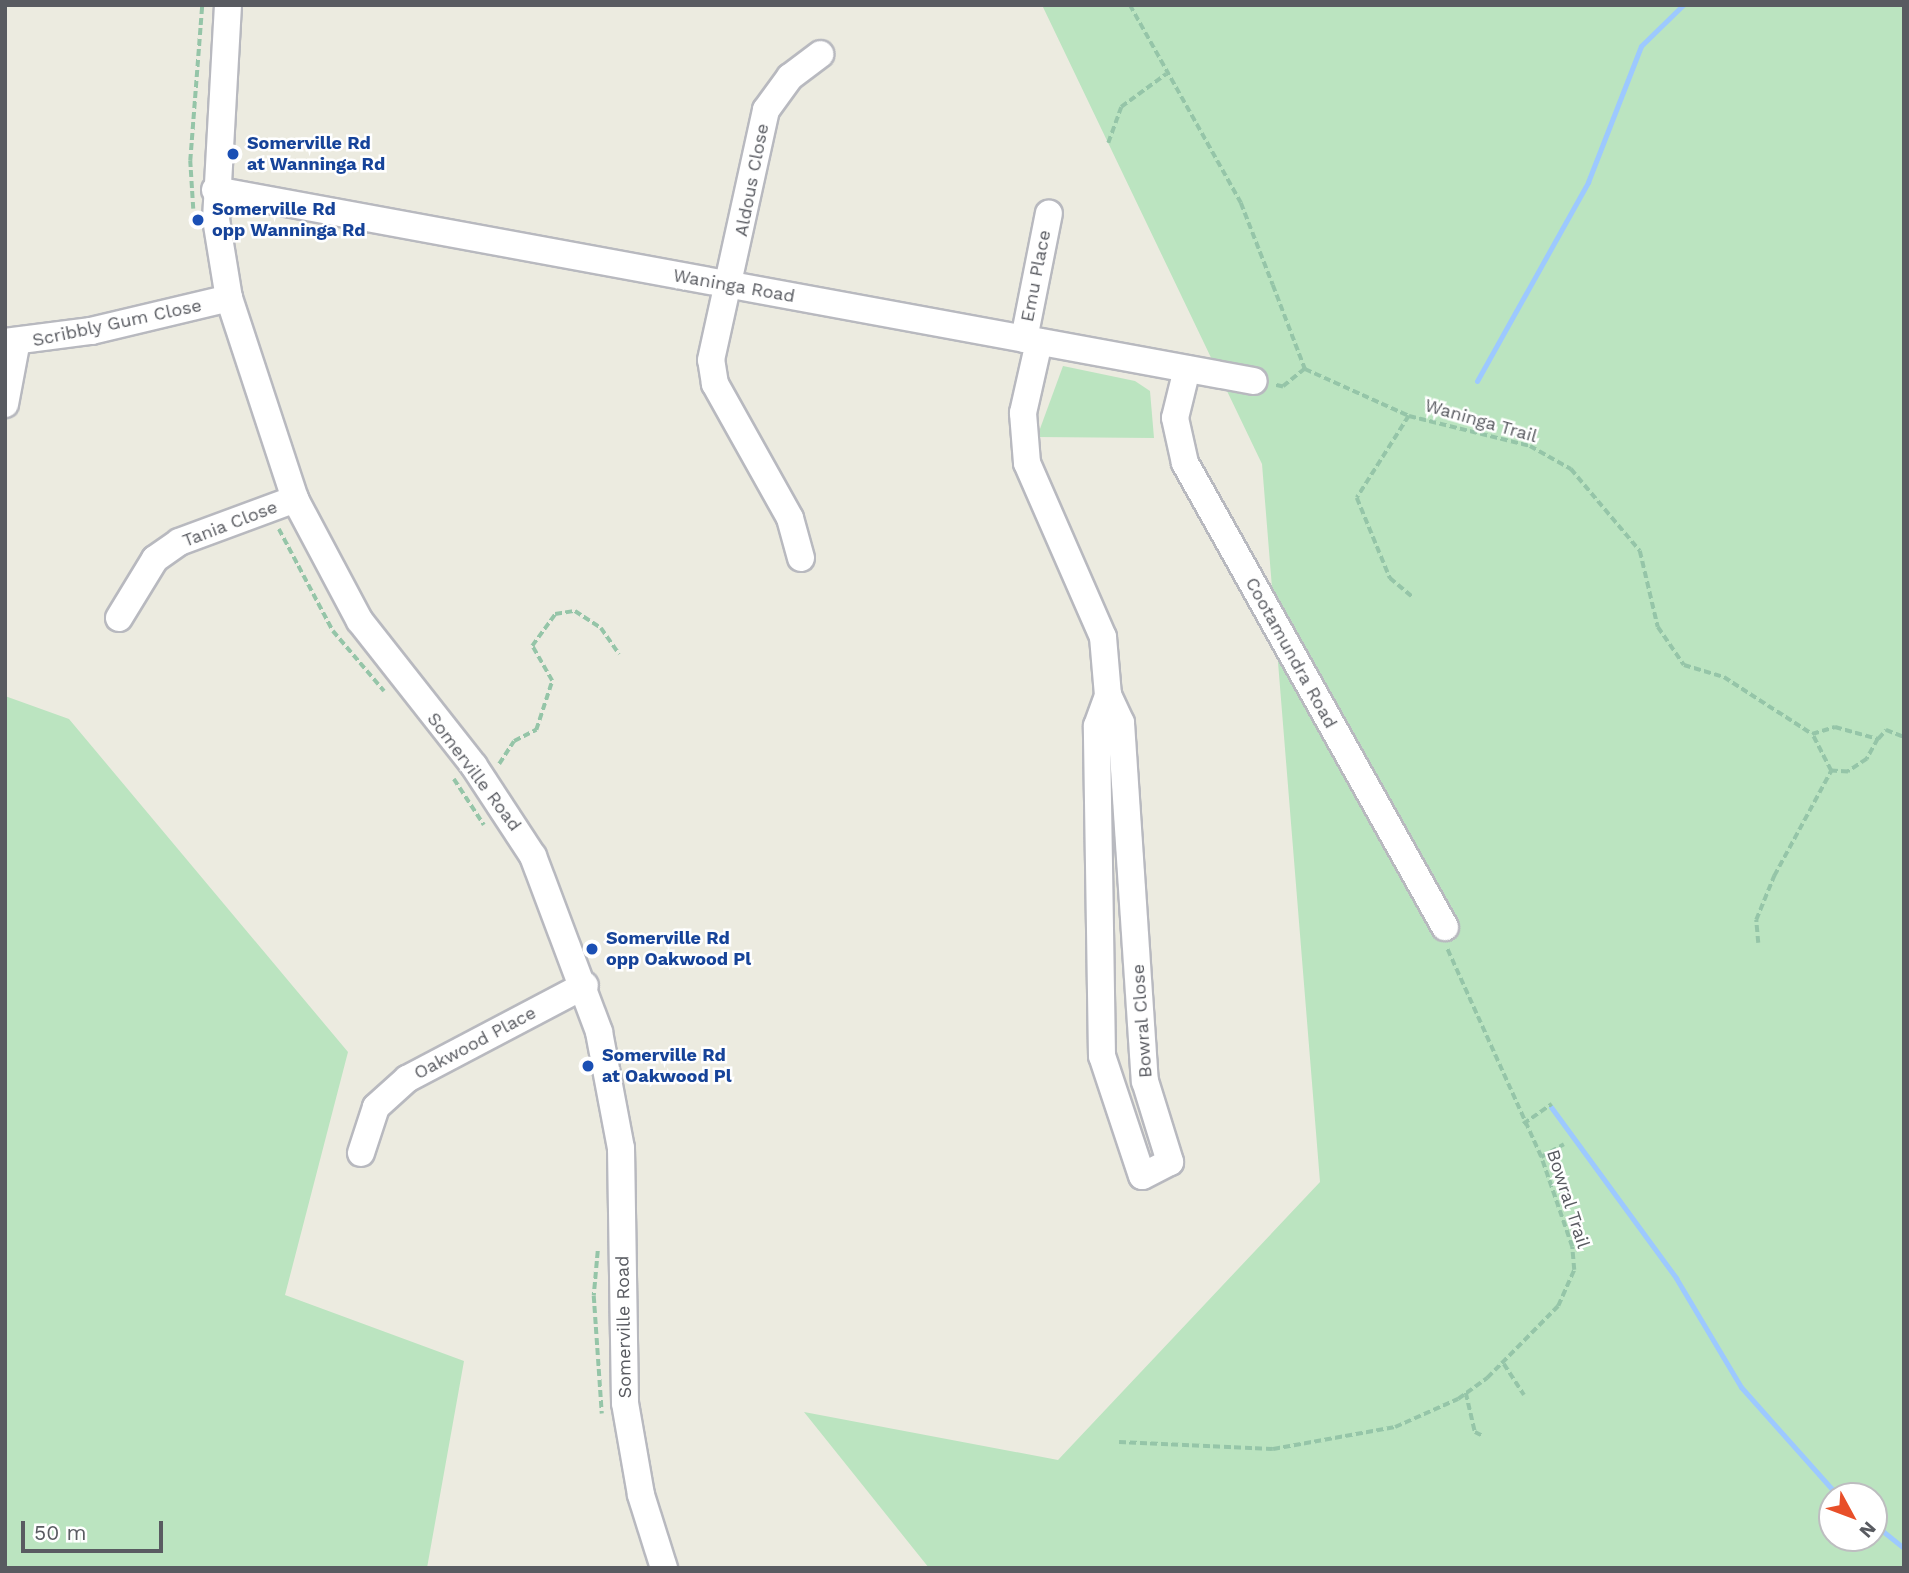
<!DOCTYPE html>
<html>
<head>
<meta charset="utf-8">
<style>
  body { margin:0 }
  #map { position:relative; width:1909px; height:1573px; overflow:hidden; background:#ecebe0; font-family:"Work Sans",sans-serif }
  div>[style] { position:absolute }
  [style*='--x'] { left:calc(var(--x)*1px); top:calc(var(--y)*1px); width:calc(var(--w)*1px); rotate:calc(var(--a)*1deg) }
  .green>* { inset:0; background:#bbe4c0 }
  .stream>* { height:5px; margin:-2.5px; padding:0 2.5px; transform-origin:2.5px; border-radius:2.5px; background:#9dc9ff }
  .path>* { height:3.5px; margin-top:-1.75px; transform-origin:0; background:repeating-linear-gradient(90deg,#95c5a8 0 7px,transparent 0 10.5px) }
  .roads { filter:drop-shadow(2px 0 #b8b9bf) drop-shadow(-2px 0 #b8b9bf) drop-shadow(0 2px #b8b9bf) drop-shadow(0 -2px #b8b9bf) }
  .minor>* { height:26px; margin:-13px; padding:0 13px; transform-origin:13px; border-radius:13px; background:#fff }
  .dots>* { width:19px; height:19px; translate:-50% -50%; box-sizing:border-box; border:4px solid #fff; border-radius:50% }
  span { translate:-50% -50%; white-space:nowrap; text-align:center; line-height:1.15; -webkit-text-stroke:5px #fff; paint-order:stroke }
  .transit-label { font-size:18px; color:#164399; font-weight:700 }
  .left { translate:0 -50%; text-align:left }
  .street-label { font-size:18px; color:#595b61 }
  .frame { position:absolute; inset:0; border:7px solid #595b61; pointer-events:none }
  .north { position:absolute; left:1818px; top:1482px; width:70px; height:70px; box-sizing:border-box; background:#fff; border:2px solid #bdbdc0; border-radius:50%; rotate:131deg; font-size:19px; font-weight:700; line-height:28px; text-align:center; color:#595b61 }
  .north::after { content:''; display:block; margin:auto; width:24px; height:32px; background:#e84f29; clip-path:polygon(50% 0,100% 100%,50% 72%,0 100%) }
  .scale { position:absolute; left:21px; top:1521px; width:142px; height:32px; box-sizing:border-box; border:4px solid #595b61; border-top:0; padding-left:9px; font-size:21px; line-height:24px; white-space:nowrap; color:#595b61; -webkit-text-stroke:5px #fff; paint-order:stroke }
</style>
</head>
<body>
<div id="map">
  <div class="green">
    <div style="clip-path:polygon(evenodd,1042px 5px,1904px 5px,1904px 1568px,929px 1568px,804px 1412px,1058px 1460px,1320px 1182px,1262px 464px,1042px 5px,1832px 1496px,1874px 1496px,1874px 1538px,1832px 1538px,1832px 1496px)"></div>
    <div style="clip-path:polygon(1063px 366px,1135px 381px,1150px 391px,1154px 438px,1037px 437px)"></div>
    <div style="clip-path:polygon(5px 696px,69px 719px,348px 1052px,285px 1295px,464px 1361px,427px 1568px,5px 1568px)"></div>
  </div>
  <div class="stream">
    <div style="--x:1477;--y:381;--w:228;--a:-60.8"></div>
    <div style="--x:1588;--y:182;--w:146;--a:-68.7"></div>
    <div style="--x:1641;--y:46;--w:59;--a:-44.3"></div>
    <div style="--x:1551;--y:1107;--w:212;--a:53.8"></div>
    <div style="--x:1676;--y:1278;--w:127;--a:59.2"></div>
    <div style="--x:1741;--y:1387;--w:146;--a:48.3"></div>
    <div style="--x:1874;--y:1524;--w:38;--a:39"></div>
  </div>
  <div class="path">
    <div style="--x:1130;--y:5;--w:227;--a:60.7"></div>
    <div style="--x:1241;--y:203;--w:88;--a:68.7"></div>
    <div style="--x:1273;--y:285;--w:90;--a:69.1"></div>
    <div style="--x:1305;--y:369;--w:28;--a:141"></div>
    <div style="--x:1283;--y:387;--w:9;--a:-167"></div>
    <div style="--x:1108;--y:143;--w:38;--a:-70"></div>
    <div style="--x:1121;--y:107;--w:56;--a:-36.3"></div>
    <div style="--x:193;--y:209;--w:48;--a:-93.6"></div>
    <div style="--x:190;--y:161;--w:156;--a:-85.6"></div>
    <div style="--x:1305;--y:369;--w:114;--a:24.3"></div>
    <div style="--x:1409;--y:416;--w:125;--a:13.9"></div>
    <div style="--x:1530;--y:446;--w:47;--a:29.3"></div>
    <div style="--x:1571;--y:469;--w:107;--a:49.9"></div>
    <div style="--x:1640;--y:551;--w:78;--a:76.7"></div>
    <div style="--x:1658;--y:627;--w:46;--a:55.6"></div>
    <div style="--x:1684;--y:665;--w:42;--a:16.7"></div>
    <div style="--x:1724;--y:677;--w:105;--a:32.9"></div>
    <div style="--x:1409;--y:416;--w:97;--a:122.4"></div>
    <div style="--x:1357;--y:498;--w:87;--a:67.6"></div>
    <div style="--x:1390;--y:578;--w:31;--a:40"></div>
    <div style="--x:279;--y:529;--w:115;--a:62.1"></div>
    <div style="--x:333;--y:631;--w:79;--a:49.6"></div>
    <div style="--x:1812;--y:734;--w:24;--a:-17"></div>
    <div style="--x:1835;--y:727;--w:45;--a:15.6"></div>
    <div style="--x:1878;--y:739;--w:23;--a:119"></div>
    <div style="--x:1867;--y:759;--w:23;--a:146"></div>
    <div style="--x:1848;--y:772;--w:17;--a:-177"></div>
    <div style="--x:1878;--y:739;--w:12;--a:-48"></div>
    <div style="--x:1886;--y:730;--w:19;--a:21"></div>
    <div style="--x:499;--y:764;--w:27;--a:-57"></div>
    <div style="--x:514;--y:741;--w:25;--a:-27"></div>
    <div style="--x:536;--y:730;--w:52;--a:-71.9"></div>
    <div style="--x:552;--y:681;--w:40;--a:-119.7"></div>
    <div style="--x:532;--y:646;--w:39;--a:-54"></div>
    <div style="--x:555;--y:614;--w:20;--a:-9"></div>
    <div style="--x:575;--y:611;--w:31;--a:33"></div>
    <div style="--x:601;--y:628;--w:32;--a:55"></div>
    <div style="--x:454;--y:779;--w:55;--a:56.9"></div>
    <div style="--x:1758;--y:943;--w:23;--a:-95"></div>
    <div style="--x:1756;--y:920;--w:48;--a:-67.8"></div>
    <div style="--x:1774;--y:876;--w:119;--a:-61.5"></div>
    <div style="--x:1831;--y:771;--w:42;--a:-117.2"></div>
    <div style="--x:1523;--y:1124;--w:35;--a:-35"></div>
    <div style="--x:1541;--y:1157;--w:26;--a:-29"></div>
    <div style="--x:598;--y:1251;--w:45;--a:95.1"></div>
    <div style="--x:594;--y:1296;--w:118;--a:86.1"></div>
    <div style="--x:1504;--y:1364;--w:37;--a:57"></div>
    <div style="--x:1466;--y:1393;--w:40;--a:77"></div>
    <div style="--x:1475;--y:1432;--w:9;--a:27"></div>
    <div style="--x:1119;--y:1442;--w:154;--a:2.6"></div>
    <div style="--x:1273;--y:1449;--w:124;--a:-10.2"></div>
    <div style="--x:1395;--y:1427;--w:69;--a:-24"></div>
    <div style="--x:1458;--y:1399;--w:36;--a:-36"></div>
    <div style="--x:1487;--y:1378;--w:101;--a:-45.4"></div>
    <div style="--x:1558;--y:1306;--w:39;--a:-66"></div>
    <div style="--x:1574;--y:1270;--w:23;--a:-95"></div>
    <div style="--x:1572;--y:1247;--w:95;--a:-109"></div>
    <div style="--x:1541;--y:1157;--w:230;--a:-114.3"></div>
  </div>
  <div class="roads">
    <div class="minor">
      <div style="--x:228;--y:5;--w:214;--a:93.2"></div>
      <div style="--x:216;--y:219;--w:80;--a:80.7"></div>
      <div style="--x:229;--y:298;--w:212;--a:71.8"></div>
      <div style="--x:295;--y:499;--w:138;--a:62"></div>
      <div style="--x:360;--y:621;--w:184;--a:51.8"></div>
      <div style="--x:474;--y:766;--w:108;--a:56.8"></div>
      <div style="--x:533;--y:856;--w:188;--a:69.4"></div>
      <div style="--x:599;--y:1032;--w:118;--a:79.3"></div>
      <div style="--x:621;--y:1148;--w:255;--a:89.1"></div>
      <div style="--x:625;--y:1403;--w:93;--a:80.1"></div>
      <div style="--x:641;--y:1495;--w:77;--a:72.5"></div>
      <div style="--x:215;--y:190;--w:1056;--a:10.42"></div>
      <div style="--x:1024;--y:339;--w:128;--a:-78.8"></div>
      <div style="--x:5;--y:342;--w:87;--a:-7.3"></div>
      <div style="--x:91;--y:331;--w:142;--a:-13.4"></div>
      <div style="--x:1039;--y:342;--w:73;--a:102.7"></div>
      <div style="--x:1023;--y:413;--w:50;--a:85.4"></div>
      <div style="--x:1027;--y:463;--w:190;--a:66.4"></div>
      <div style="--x:1103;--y:637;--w:58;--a:85.1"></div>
      <div style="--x:1108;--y:695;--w:31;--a:65"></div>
      <div style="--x:1121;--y:723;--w:359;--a:86.2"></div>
      <div style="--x:1145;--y:1081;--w:85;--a:72.8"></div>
      <div style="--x:1170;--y:1162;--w:31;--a:153"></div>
      <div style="--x:1142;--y:1176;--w:126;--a:-108.4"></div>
      <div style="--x:1102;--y:1056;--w:330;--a:-90.9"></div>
      <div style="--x:1097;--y:726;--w:33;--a:-70"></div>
      <div style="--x:1187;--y:369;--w:50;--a:103.8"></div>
      <div style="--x:1175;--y:418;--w:46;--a:77.5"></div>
      <div style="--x:1185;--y:463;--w:532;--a:60.74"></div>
      <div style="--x:5;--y:404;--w:60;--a:-79.4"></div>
      <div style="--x:801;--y:558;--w:41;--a:-105.4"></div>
      <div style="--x:790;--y:518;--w:154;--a:-119.2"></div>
      <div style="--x:715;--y:384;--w:24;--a:-99"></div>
      <div style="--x:711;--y:360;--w:256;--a:-77.6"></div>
      <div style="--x:766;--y:110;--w:41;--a:-54"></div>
      <div style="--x:790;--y:77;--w:38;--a:-37"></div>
      <div style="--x:119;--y:618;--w:69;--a:-58.6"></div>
      <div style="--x:155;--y:559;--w:29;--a:-35"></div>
      <div style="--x:179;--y:542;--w:124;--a:-20.3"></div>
      <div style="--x:361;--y:1153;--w:48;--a:-71.9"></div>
      <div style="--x:376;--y:1107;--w:42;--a:-42.1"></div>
      <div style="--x:407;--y:1079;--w:201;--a:-27.8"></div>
    </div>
  </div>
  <div class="dots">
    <div style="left:233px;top:154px;background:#1a4fb4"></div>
    <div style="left:198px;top:220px;background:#1a4fb4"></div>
    <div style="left:592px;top:949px;background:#1a4fb4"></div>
    <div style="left:588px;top:1066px;background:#1a4fb4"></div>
  </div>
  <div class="transit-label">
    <span class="left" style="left:247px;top:154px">Somerville Rd<br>at Wanninga Rd</span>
    <span class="left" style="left:212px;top:220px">Somerville Rd<br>opp Wanninga Rd</span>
    <span class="left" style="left:606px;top:949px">Somerville Rd<br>opp Oakwood Pl</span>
    <span class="left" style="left:602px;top:1066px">Somerville Rd<br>at Oakwood Pl</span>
  </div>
  <div class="street-label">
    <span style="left:752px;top:180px;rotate:-79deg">Aldous Close</span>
    <span style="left:1036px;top:276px;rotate:-79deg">Emu Place</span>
    <span style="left:734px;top:286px;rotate:10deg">Waninga Road</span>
    <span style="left:117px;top:323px;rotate:-12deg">Scribbly Gum Close</span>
    <span style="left:1481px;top:421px;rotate:16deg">Waninga Trail</span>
    <span style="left:230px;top:524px;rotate:-21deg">Tania Close</span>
    <span style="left:1291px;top:653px;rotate:61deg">Cootamundra Road</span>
    <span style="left:474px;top:772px;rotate:53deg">Somerville Road</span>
    <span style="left:1142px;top:1021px;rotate:-94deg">Bowral Close</span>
    <span style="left:475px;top:1043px;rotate:-28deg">Oakwood Place</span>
    <span style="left:1568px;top:1199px;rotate:72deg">Bowral Trail</span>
    <span style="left:624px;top:1327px;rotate:-91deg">Somerville Road</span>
  </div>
  <div class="frame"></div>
  <div class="north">N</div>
  <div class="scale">50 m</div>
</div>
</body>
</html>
